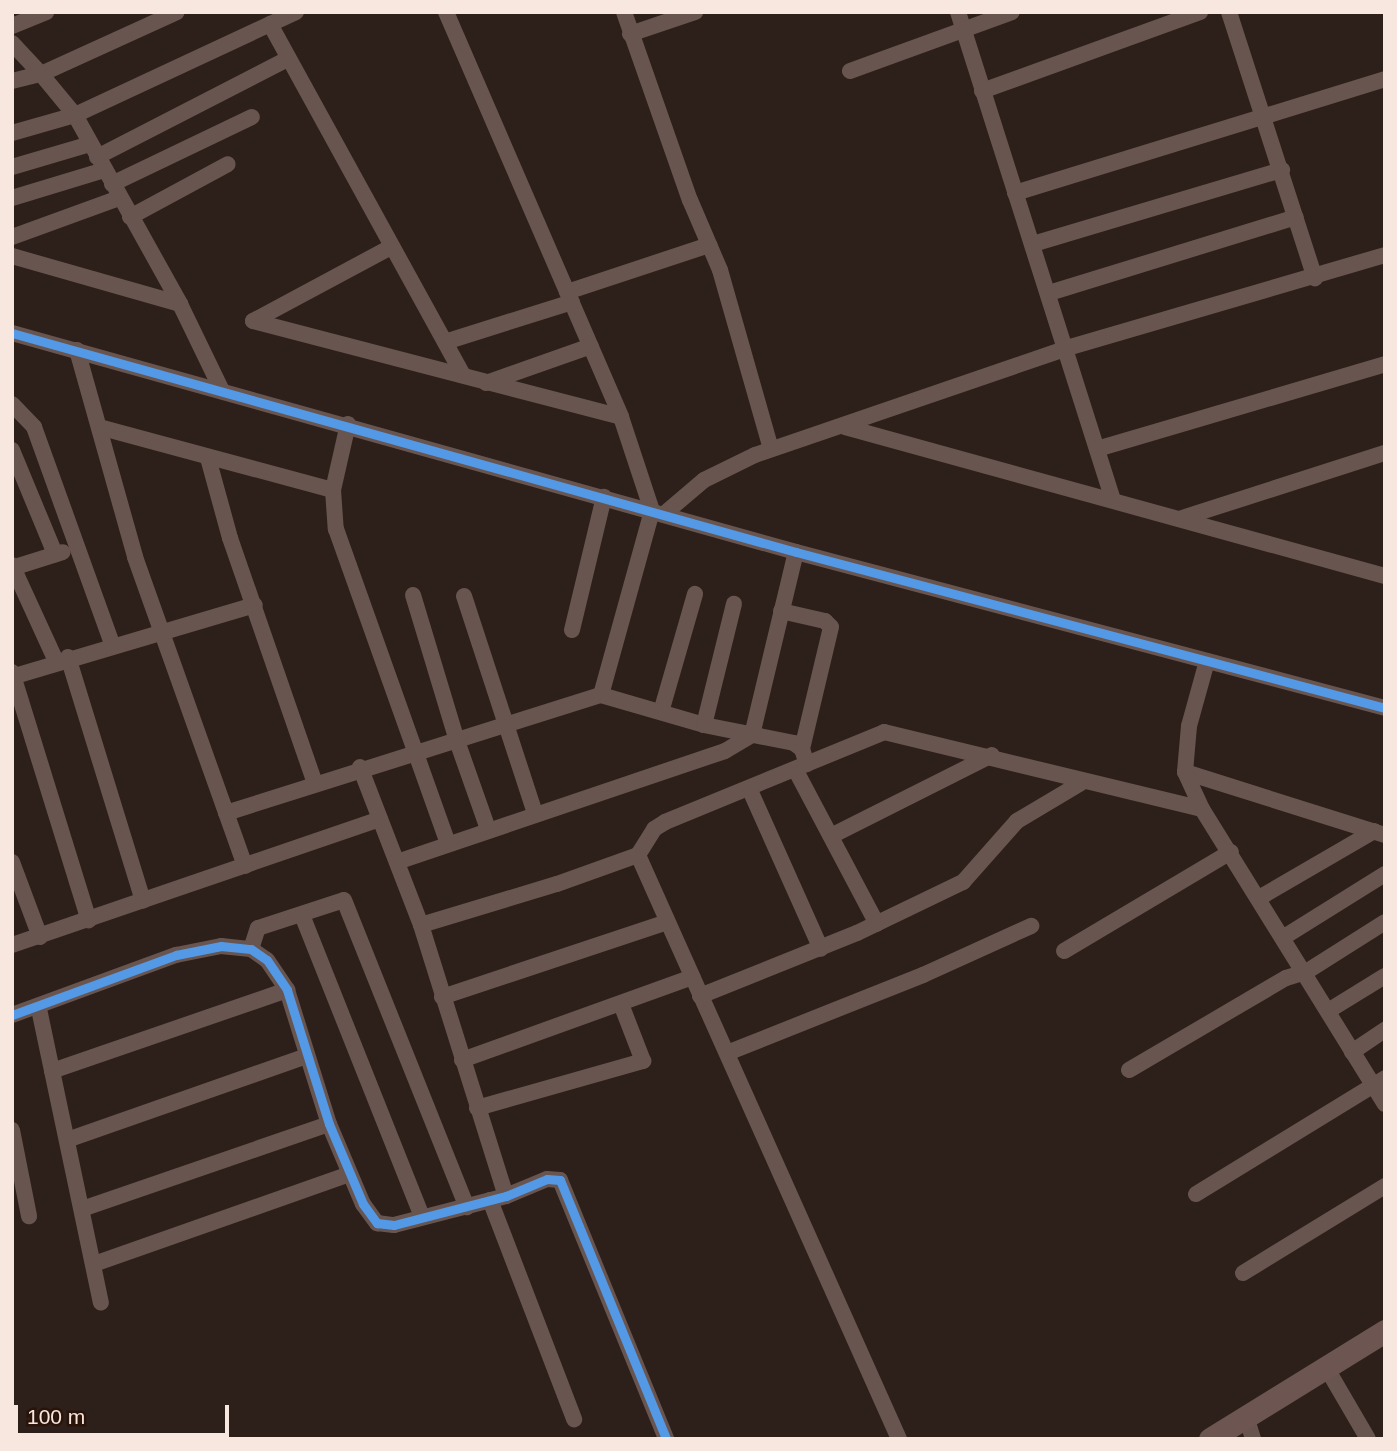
<!DOCTYPE html>
<html>
<head>
<meta charset="utf-8">
<style>
  body { margin:0 }
  #map { position:relative; width:1397px; height:1451px; overflow:hidden; background:#2d201a; font-family:Helvetica,sans-serif }
  div>[style] { position:absolute }
  [style*='--x'] { left:calc(var(--x)*1px); top:calc(var(--y)*1px); width:calc(var(--w)*1px); rotate:calc(var(--a)*1deg) }
  .street>* { height:16px; margin:-8px; padding:0 8px; transform-origin:8px; border-radius:8px; background:#695550 }
  .secondary>* { height:23px; margin:-11.5px; padding:0 11.5px; transform-origin:11.5px; border-radius:11.5px; background:#6d5651 }
  .cycleway>* { height:9px; margin:-4.5px; padding:0 4.5px; transform-origin:4.5px; border-radius:4.5px; background:#5399e6 }
  span { translate:-50% -50%; white-space:nowrap; text-align:center; line-height:1.15; -webkit-text-stroke:6px #2a1409; paint-order:stroke }
  .frame { position:absolute; inset:0; border:14px solid #f8e7df; pointer-events:none }
  .scale { position:absolute; left:14px; top:1405px; width:215px; height:32px; box-sizing:border-box; border:4px solid #f8e7df; border-top:0; padding-left:9px; font-size:21px; line-height:24px; white-space:nowrap; color:#f8e7df; -webkit-text-stroke:5px #2a1409; paint-order:stroke }
</style>
</head>
<body>
<div id="map">
  <div class="street">
    <div style="--x:446;--y:12;--w:441;--a:66.6"></div>
    <div style="--x:621;--y:417;--w:99;--a:71.7"></div>
    <div style="--x:652;--y:511;--w:191;--a:105.5"></div>
    <div style="--x:601;--y:695;--w:107;--a:16.2"></div>
    <div style="--x:704;--y:725;--w:92;--a:11.3"></div>
    <div style="--x:794;--y:743;--w:10;--a:37"></div>
    <div style="--x:802;--y:749;--w:16;--a:72"></div>
    <div style="--x:624;--y:12;--w:199;--a:70.7"></div>
    <div style="--x:690;--y:200;--w:76;--a:66.8"></div>
    <div style="--x:720;--y:270;--w:186;--a:74.1"></div>
    <div style="--x:958;--y:12;--w:509;--a:72.38"></div>
    <div style="--x:1229;--y:12;--w:280;--a:72.1"></div>
    <div style="--x:270;--y:24;--w:401;--a:61.2"></div>
    <div style="--x:12;--y:26;--w:37;--a:-22"></div>
    <div style="--x:630;--y:34;--w:69;--a:-18.7"></div>
    <div style="--x:12;--y:43;--w:42;--a:46.9"></div>
    <div style="--x:41;--y:74;--w:149;--a:-24.5"></div>
    <div style="--x:850;--y:71;--w:172;--a:-20"></div>
    <div style="--x:12;--y:81;--w:30;--a:-14"></div>
    <div style="--x:41;--y:74;--w:53;--a:50.3"></div>
    <div style="--x:75;--y:115;--w:216;--a:60.9"></div>
    <div style="--x:180;--y:304;--w:97;--a:64.2"></div>
    <div style="--x:982;--y:91;--w:232;--a:-19.9"></div>
    <div style="--x:12;--y:133;--w:66;--a:-15.9"></div>
    <div style="--x:75;--y:115;--w:244;--a:-25"></div>
    <div style="--x:97;--y:157;--w:215;--a:-27.2"></div>
    <div style="--x:12;--y:167;--w:81;--a:-16.4"></div>
    <div style="--x:112;--y:184;--w:155;--a:-25.6"></div>
    <div style="--x:1015;--y:193;--w:387;--a:-17.1"></div>
    <div style="--x:12;--y:198;--w:96;--a:-16.9"></div>
    <div style="--x:130;--y:217;--w:111;--a:-28.4"></div>
    <div style="--x:12;--y:237;--w:114;--a:-20"></div>
    <div style="--x:1033;--y:244;--w:260;--a:-16.6"></div>
    <div style="--x:12;--y:256;--w:175;--a:15.9"></div>
    <div style="--x:567;--y:292;--w:150;--a:-18.3"></div>
    <div style="--x:1049;--y:293;--w:258;--a:-17.1"></div>
    <div style="--x:253;--y:321;--w:380;--a:14.6"></div>
    <div style="--x:253;--y:321;--w:157;--a:-28.2"></div>
    <div style="--x:12;--y:333;--w:814;--a:15.61"></div>
    <div style="--x:796;--y:552;--w:609;--a:14.83"></div>
    <div style="--x:445;--y:342;--w:133;--a:-17.5"></div>
    <div style="--x:77;--y:350;--w:215;--a:74.3"></div>
    <div style="--x:135;--y:557;--w:328;--a:70.4"></div>
    <div style="--x:486;--y:383;--w:111;--a:-19.4"></div>
    <div style="--x:12;--y:404;--w:32;--a:46"></div>
    <div style="--x:34;--y:427;--w:231;--a:70.2"></div>
    <div style="--x:348;--y:424;--w:68;--a:102.8"></div>
    <div style="--x:333;--y:490;--w:39;--a:86"></div>
    <div style="--x:336;--y:529;--w:333;--a:70.4"></div>
    <div style="--x:99;--y:427;--w:242;--a:15.1"></div>
    <div style="--x:845;--y:427;--w:560;--a:15.43"></div>
    <div style="--x:1097;--y:449;--w:300;--a:-16.4"></div>
    <div style="--x:12;--y:450;--w:113;--a:67.5"></div>
    <div style="--x:208;--y:458;--w:83;--a:74.6"></div>
    <div style="--x:230;--y:538;--w:260;--a:70.9"></div>
    <div style="--x:664;--y:514;--w:52;--a:-40.4"></div>
    <div style="--x:704;--y:480;--w:57;--a:-26.1"></div>
    <div style="--x:755;--y:455;--w:330;--a:-18.9"></div>
    <div style="--x:1067;--y:348;--w:331;--a:-16.3"></div>
    <div style="--x:1182;--y:518;--w:213;--a:-17.8"></div>
    <div style="--x:12;--y:565;--w:106;--a:65.4"></div>
    <div style="--x:12;--y:568;--w:53;--a:-17.4"></div>
    <div style="--x:413;--y:595;--w:152;--a:73.2"></div>
    <div style="--x:457;--y:741;--w:93;--a:70.6"></div>
    <div style="--x:464;--y:596;--w:228;--a:71.9"></div>
    <div style="--x:781;--y:611;--w:45;--a:12.8"></div>
    <div style="--x:825;--y:621;--w:8;--a:45"></div>
    <div style="--x:831;--y:627;--w:125;--a:103.4"></div>
    <div style="--x:572;--y:630;--w:137;--a:-76.5"></div>
    <div style="--x:68;--y:657;--w:255;--a:72.9"></div>
    <div style="--x:1207;--y:661;--w:67;--a:105.5"></div>
    <div style="--x:1189;--y:726;--w:46;--a:95"></div>
    <div style="--x:1185;--y:772;--w:41;--a:65.3"></div>
    <div style="--x:1202;--y:809;--w:347;--a:58.2"></div>
    <div style="--x:12;--y:672;--w:260;--a:72.8"></div>
    <div style="--x:15;--y:676;--w:250;--a:-16.5"></div>
    <div style="--x:661;--y:712;--w:123;--a:-73.9"></div>
    <div style="--x:704;--y:725;--w:125;--a:-76.1"></div>
    <div style="--x:360;--y:767;--w:169;--a:68.9"></div>
    <div style="--x:421;--y:925;--w:284;--a:72.6"></div>
    <div style="--x:795;--y:769;--w:175;--a:62.1"></div>
    <div style="--x:1185;--y:772;--w:210;--a:17.5"></div>
    <div style="--x:749;--y:788;--w:176;--a:65.9"></div>
    <div style="--x:226;--y:813;--w:393;--a:-17.5"></div>
    <div style="--x:831;--y:836;--w:180;--a:-26.7"></div>
    <div style="--x:638;--y:855;--w:640;--a:65.92"></div>
    <div style="--x:12;--y:862;--w:80;--a:69.5"></div>
    <div style="--x:397;--y:862;--w:346;--a:-18.7"></div>
    <div style="--x:725;--y:751;--w:31;--a:-31"></div>
    <div style="--x:752;--y:735;--w:188;--a:-76.5"></div>
    <div style="--x:1259;--y:898;--w:133;--a:-30.2"></div>
    <div style="--x:302;--y:915;--w:325;--a:68.3"></div>
    <div style="--x:421;--y:925;--w:142;--a:-16.8"></div>
    <div style="--x:557;--y:884;--w:86;--a:-19.7"></div>
    <div style="--x:638;--y:855;--w:31;--a:-58"></div>
    <div style="--x:654;--y:829;--w:13;--a:-32"></div>
    <div style="--x:665;--y:822;--w:237;--a:-22.3"></div>
    <div style="--x:884;--y:732;--w:327;--a:13.6"></div>
    <div style="--x:1284;--y:937;--w:119;--a:-32"></div>
    <div style="--x:12;--y:945;--w:389;--a:-18.9"></div>
    <div style="--x:251;--y:949;--w:22;--a:-72"></div>
    <div style="--x:258;--y:928;--w:90;--a:-18"></div>
    <div style="--x:344;--y:900;--w:331;--a:68.2"></div>
    <div style="--x:1064;--y:951;--w:194;--a:-30.7"></div>
    <div style="--x:700;--y:996;--w:169;--a:-21.9"></div>
    <div style="--x:857;--y:933;--w:118;--a:-25.7"></div>
    <div style="--x:963;--y:882;--w:81;--a:-48.5"></div>
    <div style="--x:1017;--y:821;--w:74;--a:-30.7"></div>
    <div style="--x:442;--y:997;--w:237;--a:-18.4"></div>
    <div style="--x:39;--y:1009;--w:300;--a:78.1"></div>
    <div style="--x:1328;--y:1011;--w:67;--a:-31.6"></div>
    <div style="--x:12;--y:1015;--w:175;--a:-20.1"></div>
    <div style="--x:176;--y:955;--w:46;--a:-11.3"></div>
    <div style="--x:221;--y:946;--w:30;--a:6"></div>
    <div style="--x:251;--y:949;--w:19;--a:35"></div>
    <div style="--x:267;--y:960;--w:36;--a:56"></div>
    <div style="--x:287;--y:990;--w:140;--a:72.6"></div>
    <div style="--x:329;--y:1124;--w:87;--a:67"></div>
    <div style="--x:363;--y:1204;--w:24;--a:54"></div>
    <div style="--x:377;--y:1223;--w:17;--a:7"></div>
    <div style="--x:394;--y:1225;--w:116;--a:-14.5"></div>
    <div style="--x:506;--y:1196;--w:44;--a:-22.5"></div>
    <div style="--x:547;--y:1179;--w:13;--a:4"></div>
    <div style="--x:560;--y:1180;--w:280;--a:67.7"></div>
    <div style="--x:1352;--y:1052;--w:40;--a:-34"></div>
    <div style="--x:727;--y:1053;--w:211;--a:-21.7"></div>
    <div style="--x:923;--y:975;--w:119;--a:-24.4"></div>
    <div style="--x:462;--y:1060;--w:245;--a:-19.8"></div>
    <div style="--x:1129;--y:1070;--w:182;--a:-30.4"></div>
    <div style="--x:1286;--y:978;--w:21;--a:-17"></div>
    <div style="--x:1306;--y:972;--w:93;--a:-32.3"></div>
    <div style="--x:52;--y:1071;--w:249;--a:-19"></div>
    <div style="--x:477;--y:1108;--w:173;--a:-15.8"></div>
    <div style="--x:643;--y:1061;--w:61;--a:-111.1"></div>
    <div style="--x:12;--y:1130;--w:88;--a:78.8"></div>
    <div style="--x:67;--y:1140;--w:254;--a:-19.3"></div>
    <div style="--x:1196;--y:1194;--w:222;--a:-31.5"></div>
    <div style="--x:490;--y:1200;--w:235;--a:69"></div>
    <div style="--x:82;--y:1209;--w:261;--a:-19"></div>
    <div style="--x:94;--y:1264;--w:271;--a:-19.4"></div>
    <div style="--x:1243;--y:1273;--w:167;--a:-31.5"></div>
    <div style="--x:1326;--y:1367;--w:83;--a:59.7"></div>
    <div style="--x:1246;--y:1416;--w:24;--a:73"></div>
  </div>
  <div class="secondary">
    <div style="--x:1210;--y:1439;--w:206;--a:-31.7"></div>
  </div>
  <div class="cycleway">
    <div style="--x:12;--y:333;--w:814;--a:15.61"></div>
    <div style="--x:796;--y:552;--w:609;--a:14.83"></div>
    <div style="--x:12;--y:1015;--w:175;--a:-20.1"></div>
    <div style="--x:176;--y:955;--w:46;--a:-11.3"></div>
    <div style="--x:221;--y:946;--w:30;--a:6"></div>
    <div style="--x:251;--y:949;--w:19;--a:35"></div>
    <div style="--x:267;--y:960;--w:36;--a:56"></div>
    <div style="--x:287;--y:990;--w:140;--a:72.6"></div>
    <div style="--x:329;--y:1124;--w:87;--a:67"></div>
    <div style="--x:363;--y:1204;--w:24;--a:54"></div>
    <div style="--x:377;--y:1223;--w:17;--a:7"></div>
    <div style="--x:394;--y:1225;--w:116;--a:-14.5"></div>
    <div style="--x:506;--y:1196;--w:44;--a:-22.5"></div>
    <div style="--x:547;--y:1179;--w:13;--a:4"></div>
    <div style="--x:560;--y:1180;--w:280;--a:67.7"></div>
  </div>
  <div class="frame"></div>
  <div class="scale">100 m</div>
</div>
</body>
</html>
